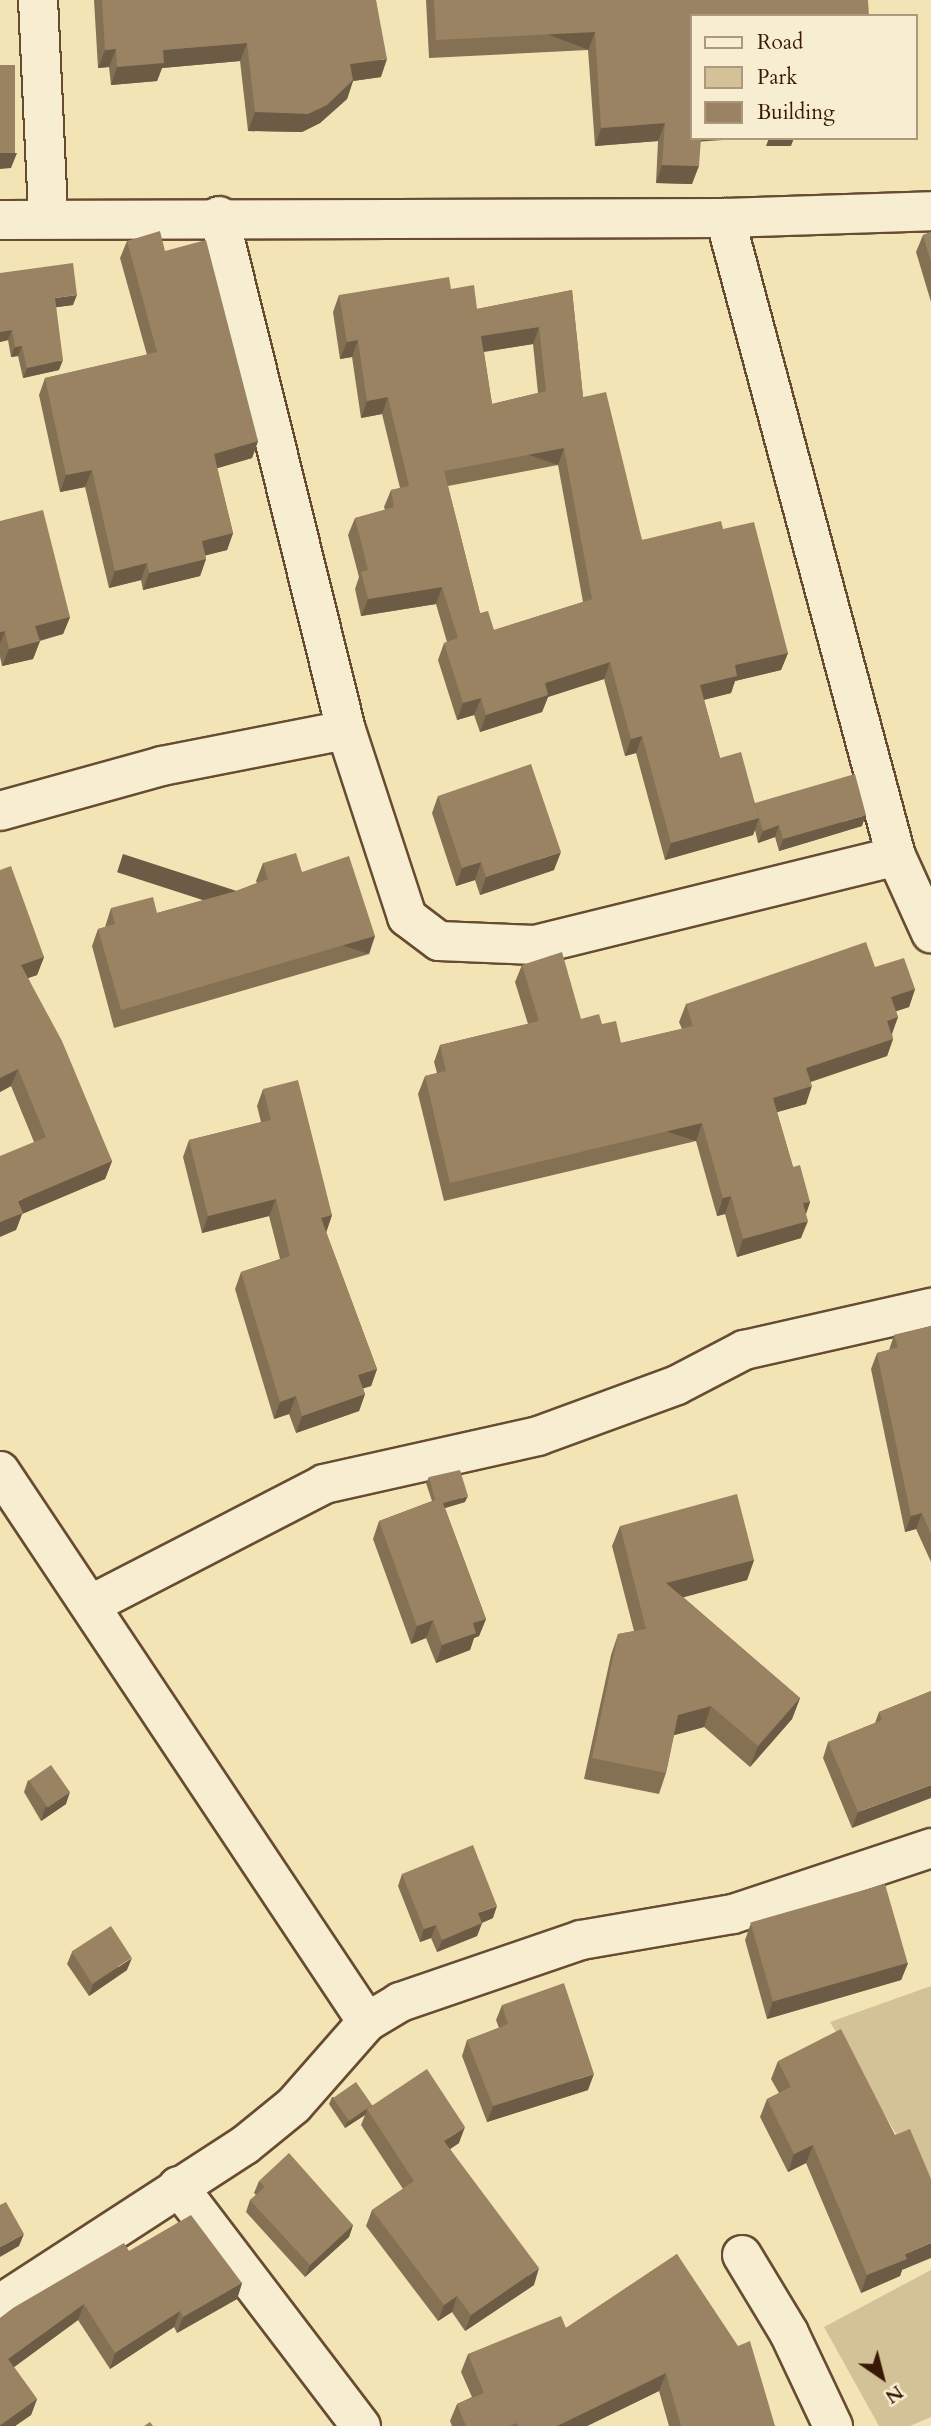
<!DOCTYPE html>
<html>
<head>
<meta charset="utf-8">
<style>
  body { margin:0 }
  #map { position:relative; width:931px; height:2426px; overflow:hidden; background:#f3e4b6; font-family:Cardo,serif }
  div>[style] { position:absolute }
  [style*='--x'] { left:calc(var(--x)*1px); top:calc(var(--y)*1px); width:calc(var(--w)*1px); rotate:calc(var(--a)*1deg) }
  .green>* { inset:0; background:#d3c198 }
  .roads { filter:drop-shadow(2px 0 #684c32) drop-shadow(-2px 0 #684c32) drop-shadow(0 2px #684c32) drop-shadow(0 -2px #684c32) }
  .minor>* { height:38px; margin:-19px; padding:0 19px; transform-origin:19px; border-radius:19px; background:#f7edd0 }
  .wall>* { inset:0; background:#847154 }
  .shaded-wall>* { inset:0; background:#6c5c45; transform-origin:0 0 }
  .building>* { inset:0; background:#9a8362; transform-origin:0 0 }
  span { translate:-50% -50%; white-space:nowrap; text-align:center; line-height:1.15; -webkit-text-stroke:7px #f7edd0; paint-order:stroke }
  .legend { position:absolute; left:690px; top:14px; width:228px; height:126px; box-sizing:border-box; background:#f7edd0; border:2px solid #ab987f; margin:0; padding:9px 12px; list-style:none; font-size:21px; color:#391906 }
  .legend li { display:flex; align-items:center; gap:14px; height:35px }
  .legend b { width:35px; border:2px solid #ab987f }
  .north { position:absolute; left:847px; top:2342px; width:70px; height:70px; -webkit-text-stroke:5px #f7edd0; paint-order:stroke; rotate:145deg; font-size:19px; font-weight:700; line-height:28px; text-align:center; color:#391906 }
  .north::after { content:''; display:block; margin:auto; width:24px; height:32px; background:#391906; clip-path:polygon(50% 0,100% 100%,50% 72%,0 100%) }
</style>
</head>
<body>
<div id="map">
  <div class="green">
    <div style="clip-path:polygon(931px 1986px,931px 2193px,830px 2022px)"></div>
    <div style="clip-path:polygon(931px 2270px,931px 2417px,910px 2426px,879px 2426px,824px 2327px)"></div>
  </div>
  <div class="roads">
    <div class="minor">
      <div style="--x:38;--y:0;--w:216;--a:87.3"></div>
      <div style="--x:219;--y:216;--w:529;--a:76.12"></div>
      <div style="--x:346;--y:730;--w:197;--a:71.9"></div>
      <div style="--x:407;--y:917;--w:40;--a:37"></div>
      <div style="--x:439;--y:941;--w:96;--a:2.4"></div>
      <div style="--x:535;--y:945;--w:372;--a:-13.8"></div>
      <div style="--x:725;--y:218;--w:661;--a:75"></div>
      <div style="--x:896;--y:856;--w:85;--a:65.6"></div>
      <div style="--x:0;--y:220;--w:725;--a:-0.16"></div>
      <div style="--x:725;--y:218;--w:206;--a:-1.9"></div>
      <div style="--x:0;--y:811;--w:168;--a:-15.5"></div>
      <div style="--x:162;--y:766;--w:187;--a:-11.1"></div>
      <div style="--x:0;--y:1471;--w:662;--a:56.33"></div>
      <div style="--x:92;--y:1604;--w:261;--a:-27.3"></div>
      <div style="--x:324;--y:1484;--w:219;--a:-12.6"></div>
      <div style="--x:538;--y:1436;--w:148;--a:-20.1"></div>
      <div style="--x:677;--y:1385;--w:76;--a:-27.6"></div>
      <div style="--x:744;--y:1350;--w:192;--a:-12.7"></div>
      <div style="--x:178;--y:2186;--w:302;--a:52.7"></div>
      <div style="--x:742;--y:2255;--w:91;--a:58.9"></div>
      <div style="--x:789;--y:2333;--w:103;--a:64.7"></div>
      <div style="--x:0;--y:2304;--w:292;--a:-33"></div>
      <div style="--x:245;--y:2145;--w:63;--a:-39.2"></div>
      <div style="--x:294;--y:2105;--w:111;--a:-48.7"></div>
      <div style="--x:367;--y:2022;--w:39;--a:-31"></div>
      <div style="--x:400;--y:2002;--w:191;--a:-18.9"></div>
      <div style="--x:581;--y:1940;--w:154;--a:-9.7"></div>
      <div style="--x:733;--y:1914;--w:209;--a:-18.4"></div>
    </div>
  </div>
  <div class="wall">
    <div style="clip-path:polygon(94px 0,376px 0,381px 77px,353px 81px,347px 99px,320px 123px,302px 132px,248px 131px,240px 61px,162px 68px,157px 81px,111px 85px,109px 67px,98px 68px)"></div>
    <div style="clip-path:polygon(426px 0,868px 0,691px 16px,700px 142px,692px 184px,656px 183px,658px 141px,595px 146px,588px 50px,429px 58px)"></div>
    <div style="clip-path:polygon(931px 232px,931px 302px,916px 252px,923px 235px)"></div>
    <div style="clip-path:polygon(127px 241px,165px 251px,258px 441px,252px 458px,217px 468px,233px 533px,227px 550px,205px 555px,206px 559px,200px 576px,143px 590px,141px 580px,109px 588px,85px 487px,60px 492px,39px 395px,45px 378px,147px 355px,120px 258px)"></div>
    <div style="clip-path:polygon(0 273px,73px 305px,56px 307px,59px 370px,23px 378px,18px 356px,11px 357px,8px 340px,0 342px)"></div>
    <div style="clip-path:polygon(evenodd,451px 289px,477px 309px,572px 290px,583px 397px,642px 540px,723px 529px,788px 653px,781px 670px,735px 681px,731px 693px,704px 700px,720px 758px,755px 803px,862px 826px,779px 851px,775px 837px,758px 843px,755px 830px,753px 835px,665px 860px,636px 753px,625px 756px,604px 679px,548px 697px,542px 712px,480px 732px,474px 715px,457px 720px,438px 660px,444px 643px,447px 642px,436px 604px,361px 616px,355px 589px,359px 577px,348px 535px,355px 518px,385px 510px,384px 507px,391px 490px,400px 488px,382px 414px,361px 418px,352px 357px,340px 359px,333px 312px,339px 295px,451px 289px,533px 344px,538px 393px,492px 404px,484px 352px,533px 344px,451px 289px,558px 465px,583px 602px,494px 630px,480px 613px,448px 486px,558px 465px)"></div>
    <div style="clip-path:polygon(0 521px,70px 617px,63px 634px,40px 641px,33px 659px,2px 666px,0 657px)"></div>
    <div style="clip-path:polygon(438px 796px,554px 870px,480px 895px,475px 880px,456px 886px,432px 813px)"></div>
    <div style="clip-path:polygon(263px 863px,302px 872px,369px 954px,114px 1028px,92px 946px,98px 929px,105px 927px,111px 908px,157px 913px,236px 891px,257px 883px,256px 881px)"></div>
    <div style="clip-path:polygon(0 870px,44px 957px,37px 975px,28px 978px,112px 1161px,105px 1179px,22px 1214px,16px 1230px,34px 1142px,11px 1086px,0 1092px)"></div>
    <div style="clip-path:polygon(522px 965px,581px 1019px,602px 1024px,621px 1043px,682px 1029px,679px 1022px,686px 1004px,875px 967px,915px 989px,909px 1007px,896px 1011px,898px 1017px,892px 1034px,893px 1039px,887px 1056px,811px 1082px,806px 1104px,777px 1112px,793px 1167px,810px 1202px,806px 1214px,801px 1238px,737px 1257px,725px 1214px,717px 1216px,696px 1141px,444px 1201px,418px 1094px,425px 1076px,437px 1073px,434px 1062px,440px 1045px,528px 1024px,515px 982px)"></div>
    <div style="clip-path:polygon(263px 1089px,332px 1215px,326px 1232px,377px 1369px,371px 1386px,363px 1388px,365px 1394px,359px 1411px,296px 1433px,289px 1414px,274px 1419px,235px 1289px,241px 1272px,280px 1259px,269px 1216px,202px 1233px,183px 1157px,189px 1140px,261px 1122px,257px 1106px)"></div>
    <div style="clip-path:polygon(931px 1326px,931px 1562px,916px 1529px,905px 1532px,871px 1369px,877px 1353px,889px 1350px,894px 1335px)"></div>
    <div style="clip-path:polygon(429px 1477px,465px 1502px,445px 1508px,486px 1619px,479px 1636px,474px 1638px,470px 1650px,436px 1663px,426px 1638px,411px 1644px,373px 1539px,379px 1521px,432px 1501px,426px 1483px)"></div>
    <div style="clip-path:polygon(620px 1526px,754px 1560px,747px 1580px,683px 1597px,800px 1698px,792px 1719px,750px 1767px,704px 1727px,674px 1735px,666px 1773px,659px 1794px,584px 1779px,611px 1655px,618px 1634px,634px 1631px,612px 1546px)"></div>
    <div style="clip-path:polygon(931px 1691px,852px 1828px,823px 1758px,828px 1742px,875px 1723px,879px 1712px)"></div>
    <div style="clip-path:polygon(28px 1780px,66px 1804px,41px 1821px,24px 1792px)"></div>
    <div style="clip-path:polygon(402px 1874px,493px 1918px,482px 1923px,477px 1936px,437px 1952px,431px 1938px,420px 1942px,398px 1886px)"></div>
    <div style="clip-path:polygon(751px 1923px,908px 1963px,901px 1980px,767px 2019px,745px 1940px)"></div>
    <div style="clip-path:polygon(72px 1952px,127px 1970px,89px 1996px,67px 1964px)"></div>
    <div style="clip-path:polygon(502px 2005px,588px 2090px,487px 2122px,462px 2056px,467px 2040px,499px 2028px,496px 2020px)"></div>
    <div style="clip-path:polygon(778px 2061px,902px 2270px,900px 2276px,861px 2293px,806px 2163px,788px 2172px,760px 2117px,767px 2099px,779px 2093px,771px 2079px)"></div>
    <div style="clip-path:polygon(332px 2097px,372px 2105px,459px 2143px,450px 2149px,534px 2285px,465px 2331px,452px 2312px,438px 2321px,366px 2226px,372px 2210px,403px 2189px,361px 2125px,365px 2115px,345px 2128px,329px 2104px)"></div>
    <div style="clip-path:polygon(259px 2181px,353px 2225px,349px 2237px,305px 2277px,246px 2212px,250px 2200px,256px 2195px,254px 2193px)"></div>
    <div style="clip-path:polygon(129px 2251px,242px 2283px,237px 2299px,177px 2333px,174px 2327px,110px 2369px,78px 2320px,14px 2367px,37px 2399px,31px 2415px,15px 2426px,0 2426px,0 2318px)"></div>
    <div style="clip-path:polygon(677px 2254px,775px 2426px,669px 2426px,659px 2391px,587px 2426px,452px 2426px,450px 2421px,457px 2404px,472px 2397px,461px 2372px,468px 2354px,566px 2328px)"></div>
  </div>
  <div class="shaded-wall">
    <div style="left:595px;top:32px;width:19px;height:159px;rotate:111deg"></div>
    <div style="clip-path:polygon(247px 43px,240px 61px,162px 68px,157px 81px,111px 85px,117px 67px,163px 50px)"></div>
    <div style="clip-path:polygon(116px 49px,109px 67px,98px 68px,105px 50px)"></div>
    <div style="clip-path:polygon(387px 59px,381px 77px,353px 81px,347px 99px,320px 123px,302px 132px,248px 131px,255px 112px,350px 64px)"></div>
    <div style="clip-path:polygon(665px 123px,658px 141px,595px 146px,601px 128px)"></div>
    <div style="clip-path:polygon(696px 138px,750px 138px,695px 142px)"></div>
    <div style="clip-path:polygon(769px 138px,794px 138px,791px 146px,766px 146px)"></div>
    <div style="clip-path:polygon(0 153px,17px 153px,11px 168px,0 169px)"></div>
    <div style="clip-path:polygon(662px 165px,699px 166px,692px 184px,656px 183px)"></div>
    <div style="clip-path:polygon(77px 295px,73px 305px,51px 308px,55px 298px)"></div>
    <div style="clip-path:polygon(539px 327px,533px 344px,475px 353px,481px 336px)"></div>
    <div style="clip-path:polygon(12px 330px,8px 340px,0 342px,0 332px)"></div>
    <div style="clip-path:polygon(358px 340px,352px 357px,340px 359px,347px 342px)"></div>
    <div style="clip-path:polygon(22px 346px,18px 356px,11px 357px,15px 347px)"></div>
    <div style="clip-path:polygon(63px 360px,59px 370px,23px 378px,27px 368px)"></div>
    <div style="clip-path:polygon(388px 397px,382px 414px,361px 418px,367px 401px)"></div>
    <div style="clip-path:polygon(258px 441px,252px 458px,208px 471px,214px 454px)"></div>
    <div style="left:564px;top:448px;width:18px;height:122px;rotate:109deg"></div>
    <div style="clip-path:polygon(92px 470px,85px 487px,60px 492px,66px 475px)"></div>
    <div style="clip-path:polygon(233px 533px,227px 550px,196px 558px,202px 541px)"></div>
    <div style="clip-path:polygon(206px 559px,200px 576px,143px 590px,149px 573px)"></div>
    <div style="clip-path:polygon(147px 563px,141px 580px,109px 588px,115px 571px)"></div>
    <div style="clip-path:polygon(442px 587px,436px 604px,361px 616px,368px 599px)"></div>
    <div style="clip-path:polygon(70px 617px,63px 634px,29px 643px,35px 626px)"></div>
    <div style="clip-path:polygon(5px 631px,0 644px,0 632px)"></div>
    <div style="clip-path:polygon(40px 641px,33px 659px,2px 666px,9px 649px)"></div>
    <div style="clip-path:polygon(788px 653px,781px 670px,735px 681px,731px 693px,694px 702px,700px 685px,735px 665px)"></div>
    <div style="clip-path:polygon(610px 662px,604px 679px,548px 697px,542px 712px,480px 732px,486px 715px,545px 683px)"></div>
    <div style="clip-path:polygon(481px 698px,474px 715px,457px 720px,463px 703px)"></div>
    <div style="clip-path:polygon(642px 736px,636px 753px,625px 756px,631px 739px)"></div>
    <div style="clip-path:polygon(866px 815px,862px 826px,779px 851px,783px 839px)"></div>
    <div style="clip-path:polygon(759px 818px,753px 835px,665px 860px,671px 843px)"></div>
    <div style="clip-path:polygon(779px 825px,775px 837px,758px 843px,763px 831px)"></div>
    <div style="clip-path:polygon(561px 852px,554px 870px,480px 895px,486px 877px)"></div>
    <div style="clip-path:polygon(481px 862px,475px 880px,456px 886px,462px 868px)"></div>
    <div style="left:375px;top:936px;width:19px;height:265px;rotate:108deg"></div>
    <div style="clip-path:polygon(44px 957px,37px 975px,14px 983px,21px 965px)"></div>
    <div style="clip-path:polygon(915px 989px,909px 1007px,885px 1015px,891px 997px)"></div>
    <div style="clip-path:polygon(898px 1017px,891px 1035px,887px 1021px)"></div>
    <div style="clip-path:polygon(893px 1039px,887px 1056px,800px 1085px,806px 1068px)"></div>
    <div style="clip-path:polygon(18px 1069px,11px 1086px,0 1092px,0 1078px)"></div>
    <div style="clip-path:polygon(812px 1086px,806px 1104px,767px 1115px,773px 1098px)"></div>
    <div style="left:702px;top:1123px;width:19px;height:259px;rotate:108deg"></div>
    <div style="clip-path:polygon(112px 1161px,105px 1179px,22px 1214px,16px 1230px,0 1237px,0 1222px,18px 1201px)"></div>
    <div style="clip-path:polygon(731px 1196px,725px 1214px,717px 1216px,723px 1198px)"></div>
    <div style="clip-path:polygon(276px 1199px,269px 1216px,202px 1233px,208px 1216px)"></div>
    <div style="clip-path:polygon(810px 1202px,804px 1219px,803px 1203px)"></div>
    <div style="clip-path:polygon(332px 1215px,326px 1233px,321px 1218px)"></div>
    <div style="clip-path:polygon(808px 1221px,801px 1238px,737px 1257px,743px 1239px)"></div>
    <div style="clip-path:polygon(377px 1369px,371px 1386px,352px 1392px,358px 1375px)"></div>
    <div style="clip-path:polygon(365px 1394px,359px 1411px,296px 1433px,302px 1416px)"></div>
    <div style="clip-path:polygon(296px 1396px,289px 1414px,274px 1419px,280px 1402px)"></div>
    <div style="clip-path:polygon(468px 1496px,465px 1502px,435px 1511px,437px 1505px)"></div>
    <div style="clip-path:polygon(922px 1513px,916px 1529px,905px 1532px,911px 1516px)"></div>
    <div style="clip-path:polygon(754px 1560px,747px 1580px,659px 1604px,666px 1583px)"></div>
    <div style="clip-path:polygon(486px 1619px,479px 1636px,474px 1638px,470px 1650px,436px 1663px,442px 1645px,473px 1623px)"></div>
    <div style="clip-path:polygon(433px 1620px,426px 1638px,411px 1644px,417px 1626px)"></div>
    <div style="clip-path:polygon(800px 1698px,792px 1719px,750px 1767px,758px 1746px)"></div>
    <div style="clip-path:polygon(711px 1706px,704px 1727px,671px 1736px,678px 1715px)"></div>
    <div style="clip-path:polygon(931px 1785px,931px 1798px,852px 1828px,858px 1812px)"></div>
    <div style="clip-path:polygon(70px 1792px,66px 1804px,41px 1821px,45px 1808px)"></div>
    <div style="clip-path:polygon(497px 1906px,493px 1918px,474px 1926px,478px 1913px)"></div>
    <div style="clip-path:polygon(482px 1923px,477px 1936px,437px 1952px,442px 1940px)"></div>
    <div style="clip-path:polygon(436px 1925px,431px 1938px,420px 1942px,424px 1929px)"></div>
    <div style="clip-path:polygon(132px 1958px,127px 1970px,89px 1996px,93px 1984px)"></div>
    <div style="clip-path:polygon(908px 1963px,901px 1980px,767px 2019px,773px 2001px)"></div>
    <div style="clip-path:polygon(594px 2074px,588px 2090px,487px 2122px,493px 2106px)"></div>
    <div style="clip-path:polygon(372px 2105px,367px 2109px,365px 2115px,345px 2128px,347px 2122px)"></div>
    <div style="clip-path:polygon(465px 2127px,459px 2143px,438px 2157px,444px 2141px)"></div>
    <div style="clip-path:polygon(813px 2145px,806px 2163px,788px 2172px,794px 2154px)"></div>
    <div style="clip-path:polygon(353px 2225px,349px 2237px,305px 2277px,310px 2265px)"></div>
    <div style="clip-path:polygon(24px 2234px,19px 2246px,0 2257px,0 2247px)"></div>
    <div style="clip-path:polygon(931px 2243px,931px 2258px,902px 2270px,900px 2276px,861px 2293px,867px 2275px,905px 2254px)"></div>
    <div style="clip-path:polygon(539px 2268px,534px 2285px,465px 2331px,471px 2315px)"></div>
    <div style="clip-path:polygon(242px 2283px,237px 2299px,177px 2333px,183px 2317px)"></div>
    <div style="clip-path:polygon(457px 2296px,452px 2312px,438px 2321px,444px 2305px)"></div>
    <div style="clip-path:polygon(84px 2304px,78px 2320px,2px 2376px,8px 2359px)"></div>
    <div style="clip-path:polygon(180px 2311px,174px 2327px,110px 2369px,115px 2353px)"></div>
    <div style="clip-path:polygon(666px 2373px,659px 2391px,587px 2426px,557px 2426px)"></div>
    <div style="clip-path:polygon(37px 2399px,31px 2415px,15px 2426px,0 2426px)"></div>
  </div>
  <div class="building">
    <div style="clip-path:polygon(102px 0,376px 0,387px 59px,350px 64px,353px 80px,327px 105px,308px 114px,255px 112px,247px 43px,163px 50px,164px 63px,117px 67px,116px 49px,105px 50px)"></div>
    <div style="clip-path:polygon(434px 0,868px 0,869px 16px,691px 16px,691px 138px,701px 138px,699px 166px,662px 165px,665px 123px,601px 128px,595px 32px,436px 40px)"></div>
    <div style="left:0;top:65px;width:15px;height:88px"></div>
    <div style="clip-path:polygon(160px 231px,165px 251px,206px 240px,258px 441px,214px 454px,233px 533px,202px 541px,206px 559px,149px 573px,147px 563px,115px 571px,92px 470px,66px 475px,45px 378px,157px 352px,127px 241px)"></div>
    <div style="clip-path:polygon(931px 232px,931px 262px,923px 235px)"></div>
    <div style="clip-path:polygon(73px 263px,77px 295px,55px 298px,63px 360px,27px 368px,22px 346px,15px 347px,12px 330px,0 332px,0 273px)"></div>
    <div style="clip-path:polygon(evenodd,449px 277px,451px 289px,474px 285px,477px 309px,572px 290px,583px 397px,606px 392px,642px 540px,721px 521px,723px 529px,754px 522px,788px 653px,735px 665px,737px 676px,700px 685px,720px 758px,741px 752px,759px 818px,671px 843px,642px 736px,631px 739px,610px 662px,545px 683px,548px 695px,486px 715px,481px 698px,463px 703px,444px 643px,458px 638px,442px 587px,368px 599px,361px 572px,368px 570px,355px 518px,394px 507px,391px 490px,409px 486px,388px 397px,367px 401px,358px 340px,347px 342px,339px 295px,449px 277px,539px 327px,546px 391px,492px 404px,481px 336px,539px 327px,449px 277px,564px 448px,592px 599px,494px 630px,488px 611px,480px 613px,444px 471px,564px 448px)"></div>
    <div style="clip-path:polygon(43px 510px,70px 617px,35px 626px,40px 641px,9px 649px,5px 631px,0 632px,0 521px)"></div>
    <div style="clip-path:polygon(531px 764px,561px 852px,486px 877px,481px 862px,462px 868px,438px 796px)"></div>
    <div style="clip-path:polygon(855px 774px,866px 815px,783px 839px,779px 825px,763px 831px,755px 803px)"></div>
    <div style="clip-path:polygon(296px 853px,302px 872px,349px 856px,375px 936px,121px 1010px,98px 929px,115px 924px,111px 908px,153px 897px,157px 913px,236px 891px,268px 879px,263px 863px)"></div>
    <div style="clip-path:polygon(11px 866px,44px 957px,21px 965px,62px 1041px,112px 1161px,18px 1201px,23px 1213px,0 1222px,0 1156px,46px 1137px,18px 1069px,0 1078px,0 870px)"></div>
    <div style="clip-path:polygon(866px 942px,875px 967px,904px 958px,915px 989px,891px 997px,898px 1017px,887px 1021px,893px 1039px,806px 1068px,812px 1086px,773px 1098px,793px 1167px,800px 1165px,810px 1202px,803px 1203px,808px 1221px,743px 1239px,731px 1196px,723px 1198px,702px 1123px,450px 1183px,425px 1076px,446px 1071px,440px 1045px,539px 1021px,522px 965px,562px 952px,581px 1019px,599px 1014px,602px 1024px,616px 1021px,621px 1043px,693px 1026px,686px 1004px)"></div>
    <div style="clip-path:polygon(298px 1080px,332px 1215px,321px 1218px,377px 1369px,358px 1375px,365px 1394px,302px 1416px,296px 1396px,280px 1402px,241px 1272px,290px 1256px,276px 1199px,208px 1216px,189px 1140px,271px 1120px,263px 1089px)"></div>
    <div style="clip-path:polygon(931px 1326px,931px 1534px,922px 1513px,911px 1516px,877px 1353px,898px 1347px,894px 1335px)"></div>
    <div style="clip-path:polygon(460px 1470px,468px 1496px,443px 1503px,441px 1498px,435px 1500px,429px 1477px)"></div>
    <div style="clip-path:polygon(737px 1494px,754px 1560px,666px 1583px,800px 1698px,758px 1746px,711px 1706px,678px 1715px,666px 1773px,592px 1758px,618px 1634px,646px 1629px,620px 1526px)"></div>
    <div style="clip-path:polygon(441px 1498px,486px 1619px,473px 1623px,476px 1633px,442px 1645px,433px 1620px,417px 1626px,379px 1521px)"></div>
    <div style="clip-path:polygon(931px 1691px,931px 1785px,858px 1812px,828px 1742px,882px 1720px,879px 1712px)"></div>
    <div style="left:51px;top:1765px;width:33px;height:27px;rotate:55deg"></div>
    <div style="clip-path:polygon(473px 1845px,497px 1906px,478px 1913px,482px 1923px,442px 1940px,436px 1925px,424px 1929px,402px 1874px)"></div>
    <div style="left:885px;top:1884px;width:82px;height:140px;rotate:74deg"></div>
    <div style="left:111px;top:1926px;width:38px;height:47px;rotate:57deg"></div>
    <div style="clip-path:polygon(564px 1983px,594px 2074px,493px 2106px,467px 2040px,508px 2024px,502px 2005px)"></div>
    <div style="clip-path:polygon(841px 2029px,895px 2135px,910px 2129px,931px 2179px,931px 2243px,905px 2254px,907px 2259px,867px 2275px,813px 2145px,794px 2154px,767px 2099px,791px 2087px,778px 2061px)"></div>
    <div style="clip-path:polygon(427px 2069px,465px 2127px,444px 2141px,539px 2268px,471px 2315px,457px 2296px,444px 2305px,372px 2210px,414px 2181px,367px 2109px)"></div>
    <div style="left:356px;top:2082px;width:28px;height:28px;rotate:55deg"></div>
    <div style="clip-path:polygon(289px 2153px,353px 2225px,310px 2265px,250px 2200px,265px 2187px,259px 2181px)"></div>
    <div style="clip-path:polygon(6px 2202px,24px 2234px,0 2247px,0 2205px)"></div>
    <div style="clip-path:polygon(191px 2215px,242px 2283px,183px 2317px,180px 2311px,115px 2353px,84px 2304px,8px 2359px,37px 2399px,0 2425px,0 2318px,13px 2308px,124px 2243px,129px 2251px)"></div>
    <div style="clip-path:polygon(677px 2254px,738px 2346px,750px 2341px,775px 2426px,681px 2426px,666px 2373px,557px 2426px,518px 2426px,517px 2423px,509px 2426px,466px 2426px,457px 2404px,484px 2393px,468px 2354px,561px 2316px,566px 2328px)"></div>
    <div style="clip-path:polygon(150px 2422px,153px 2426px,144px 2426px)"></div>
  </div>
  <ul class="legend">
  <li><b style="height:9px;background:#f7edd0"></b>Road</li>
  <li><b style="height:19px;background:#d3c198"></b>Park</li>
  <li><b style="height:19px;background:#9a8362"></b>Building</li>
  </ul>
  <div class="north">N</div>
</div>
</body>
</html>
